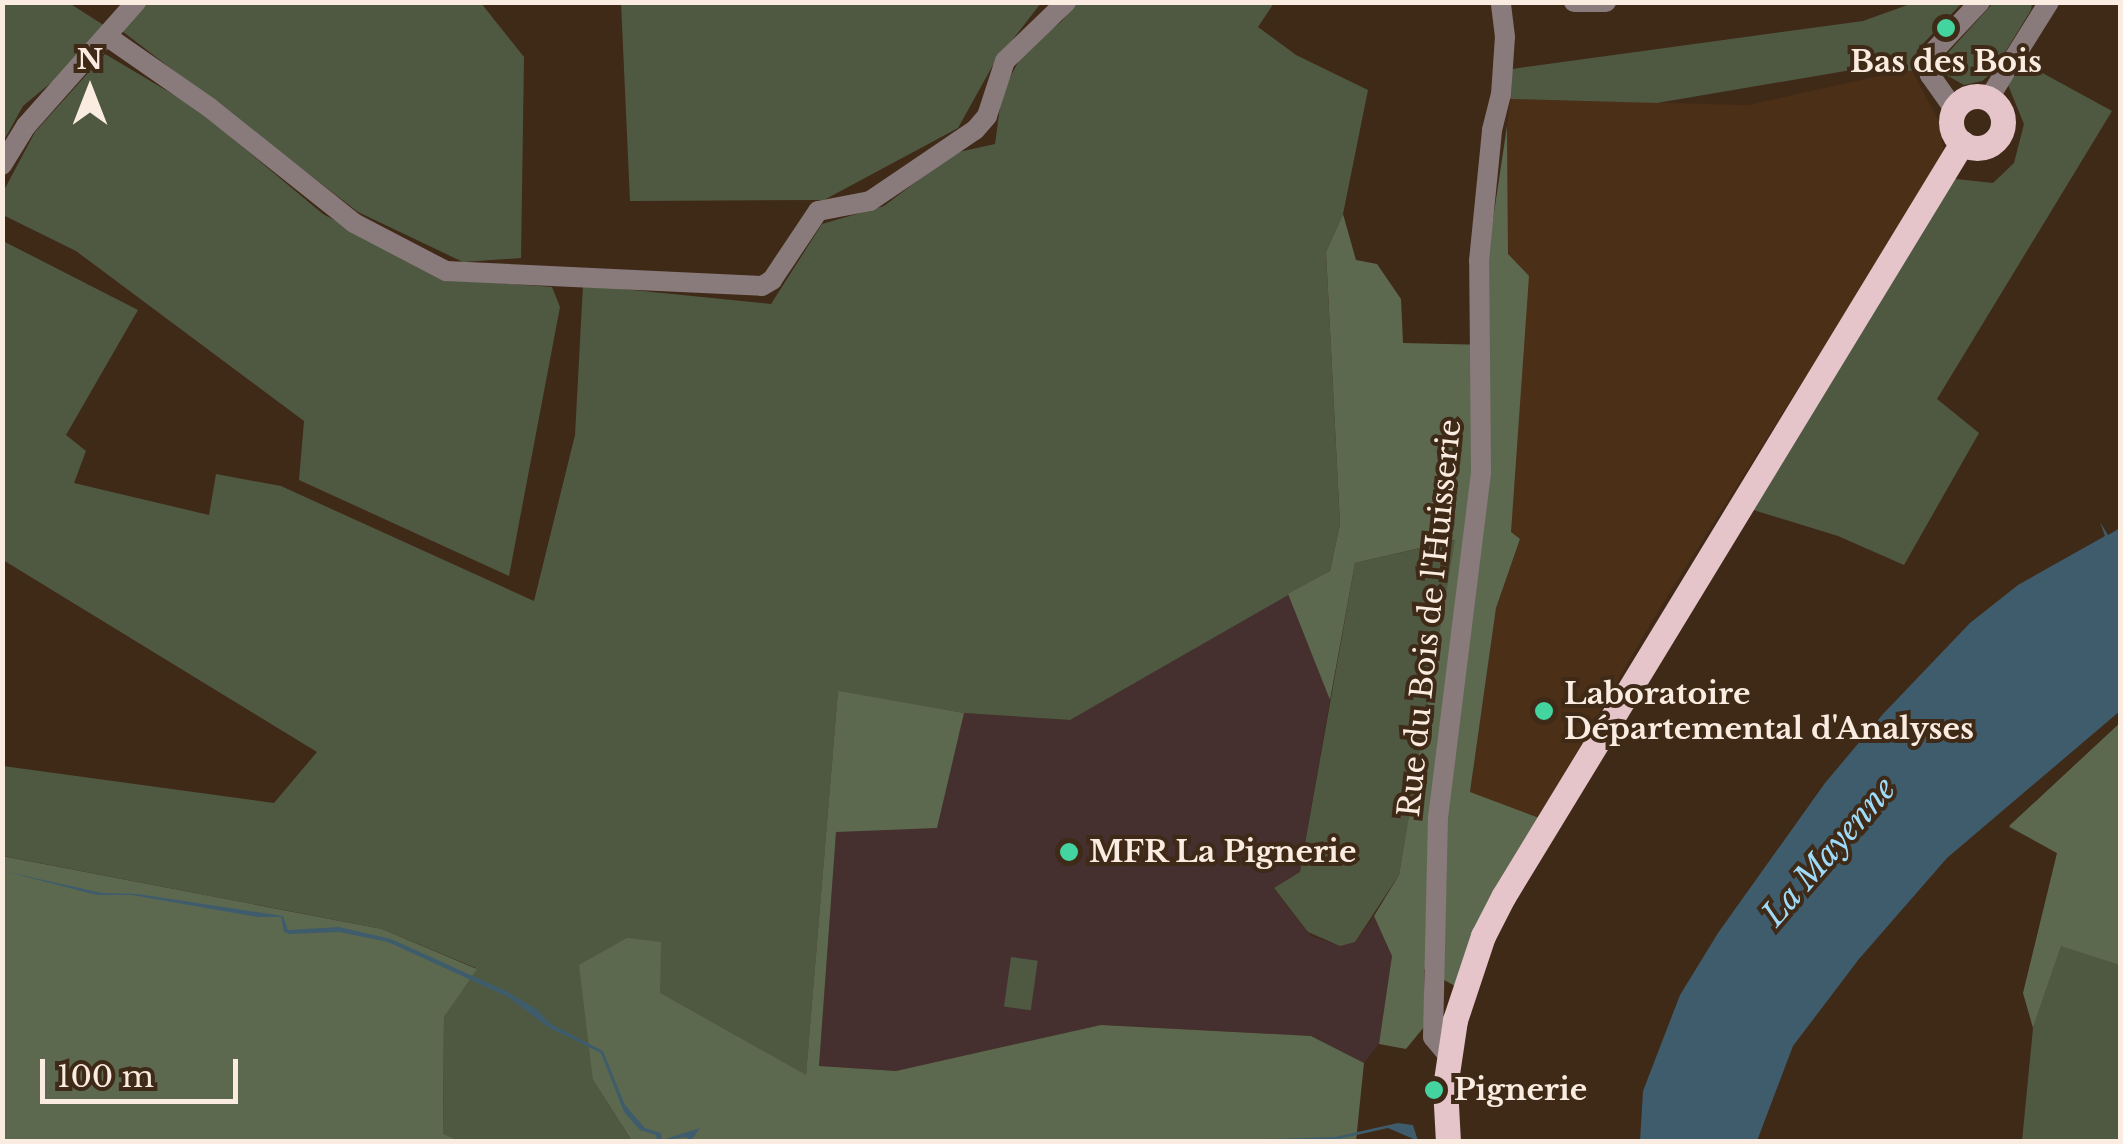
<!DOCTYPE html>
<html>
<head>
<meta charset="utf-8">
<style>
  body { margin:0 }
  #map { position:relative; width:2123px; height:1144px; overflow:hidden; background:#3f2917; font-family:"Libre Baskerville",serif }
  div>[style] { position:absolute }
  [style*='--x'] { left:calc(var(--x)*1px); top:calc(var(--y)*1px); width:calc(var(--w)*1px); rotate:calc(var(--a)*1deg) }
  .built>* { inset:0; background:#4b2f17 }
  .education>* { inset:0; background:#45302f }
  .green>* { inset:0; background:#4f5942; transform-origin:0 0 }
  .forest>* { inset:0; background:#5d694f }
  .water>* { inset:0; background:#3e5c6c }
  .minor>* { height:20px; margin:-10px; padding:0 10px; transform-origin:10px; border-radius:10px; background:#897a7c }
  .major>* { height:25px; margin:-12.5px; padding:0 12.5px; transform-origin:12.5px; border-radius:12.5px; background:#e5c4ca }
  .major>.ring { margin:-12.5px; padding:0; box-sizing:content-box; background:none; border:25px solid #e5c4ca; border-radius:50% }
  .dots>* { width:28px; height:28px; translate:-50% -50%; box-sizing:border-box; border:5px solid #3f2917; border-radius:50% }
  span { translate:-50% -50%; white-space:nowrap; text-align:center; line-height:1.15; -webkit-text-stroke:8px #3f2917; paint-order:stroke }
  .poi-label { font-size:30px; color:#faece0; font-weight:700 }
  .left { translate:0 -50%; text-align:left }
  .street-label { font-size:30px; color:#faece0 }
  .water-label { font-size:32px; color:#9fdaf8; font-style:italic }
  .frame { position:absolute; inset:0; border:5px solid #faece0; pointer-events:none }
  .north { position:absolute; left:40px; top:40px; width:100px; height:100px; -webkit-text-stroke:8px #3f2917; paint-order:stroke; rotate:0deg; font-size:28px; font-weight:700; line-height:40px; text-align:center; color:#faece0 }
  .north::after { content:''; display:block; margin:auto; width:35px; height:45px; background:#faece0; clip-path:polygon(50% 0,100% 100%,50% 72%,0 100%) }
  .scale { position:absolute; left:40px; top:1059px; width:198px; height:45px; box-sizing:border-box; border:5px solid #faece0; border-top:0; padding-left:12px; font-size:30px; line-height:35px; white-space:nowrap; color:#faece0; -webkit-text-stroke:8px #3f2917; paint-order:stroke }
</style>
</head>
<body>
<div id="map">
  <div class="built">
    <div style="clip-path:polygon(1911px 69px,1940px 123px,1944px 156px,1652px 621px,1539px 818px,1470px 793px,1496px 608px,1520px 540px,1511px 532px,1507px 126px,1511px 99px,1748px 105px)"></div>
  </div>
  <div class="education">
    <div style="clip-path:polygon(1288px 594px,1330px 700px,1300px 872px,1274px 889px,1311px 936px,1339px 945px,1355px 942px,1374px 916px,1392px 956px,1379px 1044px,1364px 1063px,1311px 1036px,1101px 1025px,896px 1071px,819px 1066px,836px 831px,936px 828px,964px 713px,1070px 720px)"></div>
  </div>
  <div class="green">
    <div style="clip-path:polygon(3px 3px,69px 3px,113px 31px,23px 106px,3px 142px)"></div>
    <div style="clip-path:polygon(146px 3px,481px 3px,524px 57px,521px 258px,463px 262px,358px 212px,122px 31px)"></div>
    <div style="clip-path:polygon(621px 3px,1041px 3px,993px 65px,958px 128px,824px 200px,630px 201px)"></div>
    <div style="clip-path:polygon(1076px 3px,1274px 3px,1258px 27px,1296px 55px,1368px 90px,1343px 214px,1326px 252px,1340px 524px,1330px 571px,1070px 720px,964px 713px,838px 692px,806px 1076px,659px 993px,593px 1080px,632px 1141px,459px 1142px,443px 1135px,444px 1017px,476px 968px,382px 929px,3px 856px,3px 766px,274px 803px,317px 752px,3px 560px,3px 241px,138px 310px,66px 435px,86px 451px,74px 483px,209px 515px,216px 474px,281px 486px,534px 601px,575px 435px,583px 285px,771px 304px,822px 224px,884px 206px,954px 153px,995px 144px,1002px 92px,1024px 51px,1062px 21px)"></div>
    <div style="clip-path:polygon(1913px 3px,1962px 3px,1917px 50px,1914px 71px,1863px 68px,1657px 103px,1511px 99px,1512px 69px,1863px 21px)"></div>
    <div style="clip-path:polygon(1993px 3px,2032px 3px,2031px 10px,1993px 72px,1982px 81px,1964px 85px,1948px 76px,1945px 56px)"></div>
    <div style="clip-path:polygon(105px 54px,196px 108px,323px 214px,446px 279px,552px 287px,560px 307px,509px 576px,299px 480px,304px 421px,76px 251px,3px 215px,2px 194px,35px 132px)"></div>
    <div style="clip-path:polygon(2024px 63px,2112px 111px,1937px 399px,1979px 433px,1904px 565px,1838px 536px,1747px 508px,1947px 178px,1993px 183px,2014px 163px,2024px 124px,2008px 85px)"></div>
    <div style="clip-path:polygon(1456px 540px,1399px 875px,1355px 942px,1340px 946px,1308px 932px,1274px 888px,1300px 872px,1355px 563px)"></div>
    <div style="clip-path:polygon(2120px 723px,2120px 1141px,2022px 1141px,2033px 1028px,2061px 945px,2057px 853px,2009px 827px)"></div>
    <div style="left:1011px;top:957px;width:27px;height:50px;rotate:8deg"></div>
  </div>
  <div class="forest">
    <div style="clip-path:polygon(1507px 126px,1508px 254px,1529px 276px,1511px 532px,1520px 539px,1496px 608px,1470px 792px,1539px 818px,1455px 986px,1424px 969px,1424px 1027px,1406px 1049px,1379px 1044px,1392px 956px,1374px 916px,1399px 875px,1455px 540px,1355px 563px,1330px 700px,1288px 594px,1330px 571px,1340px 524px,1326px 252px,1343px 214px,1356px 260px,1377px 264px,1401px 299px,1403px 343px,1489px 345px,1488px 253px)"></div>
    <div style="clip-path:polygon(838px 691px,964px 713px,937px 828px,836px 832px,819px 1066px,896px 1071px,1101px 1025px,1311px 1036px,1364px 1063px,1356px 1141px,632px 1141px,593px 1080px,579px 965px,627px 938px,661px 942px,660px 993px,806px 1075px)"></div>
    <div style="clip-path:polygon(2120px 723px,2120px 965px,2061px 946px,2033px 1028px,2023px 993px,2057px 853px,2009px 826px)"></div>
    <div style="clip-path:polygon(2px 856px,382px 929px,477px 969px,444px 1017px,443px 1134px,459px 1141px,3px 1141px)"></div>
  </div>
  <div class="water">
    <div style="clip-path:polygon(2100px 522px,2108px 535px,2120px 528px,2120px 711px,1947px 858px,1859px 959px,1793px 1046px,1757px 1141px,1640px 1141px,1643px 1091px,1680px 995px,1718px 933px,1825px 783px,1883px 714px,1970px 623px,2018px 585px,2105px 536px)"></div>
    <div style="clip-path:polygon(3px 871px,102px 893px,138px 894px,283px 916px,288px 930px,339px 927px,391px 939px,506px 991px,536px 1009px,551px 1024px,603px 1051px,625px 1105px,645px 1128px,661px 1133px,662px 1140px,700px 1128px,691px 1141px,686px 1141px,688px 1137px,657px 1141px,656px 1135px,640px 1130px,624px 1112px,601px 1053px,548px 1027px,508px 997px,388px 942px,339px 932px,289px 934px,284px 932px,281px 917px,257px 917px,132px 895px,97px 895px)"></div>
    <div style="clip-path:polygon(1398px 1123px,1413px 1125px,1418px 1141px,1388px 1128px,1330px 1141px,1199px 1141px,1335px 1137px)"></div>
  </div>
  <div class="minor">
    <div style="--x:1574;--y:2;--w:32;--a:0"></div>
    <div style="--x:108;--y:37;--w:124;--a:34.8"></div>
    <div style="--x:210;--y:108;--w:184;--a:38.6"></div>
    <div style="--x:354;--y:223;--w:104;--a:27.6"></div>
    <div style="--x:446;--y:271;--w:316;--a:2.7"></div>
    <div style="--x:762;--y:286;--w:12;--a:-31"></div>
    <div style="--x:772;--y:280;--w:83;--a:-56.3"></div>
    <div style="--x:818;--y:211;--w:53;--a:-10.9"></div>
    <div style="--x:870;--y:201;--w:127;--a:-34.1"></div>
    <div style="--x:975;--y:130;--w:18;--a:-49"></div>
    <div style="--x:987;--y:116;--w:58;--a:-71.9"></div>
    <div style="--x:1005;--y:61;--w:85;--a:-44"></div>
    <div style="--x:1989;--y:98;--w:113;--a:-58"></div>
    <div style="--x:1954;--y:109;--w:42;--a:-125.2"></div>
    <div style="--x:1930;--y:75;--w:23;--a:-83"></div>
    <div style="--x:1933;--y:52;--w:69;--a:-46.8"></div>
    <div style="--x:2;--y:165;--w:46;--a:-58.4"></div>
    <div style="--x:26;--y:126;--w:166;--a:-48.4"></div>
    <div style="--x:1448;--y:1055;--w:23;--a:-130"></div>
    <div style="--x:1433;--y:1037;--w:219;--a:-88.7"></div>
    <div style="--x:1438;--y:818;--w:348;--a:-82.9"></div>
    <div style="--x:1481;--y:473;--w:212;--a:-90.5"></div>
    <div style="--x:1479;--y:261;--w:132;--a:-84.3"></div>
    <div style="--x:1492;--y:130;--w:36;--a:-76"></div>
    <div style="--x:1501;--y:95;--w:58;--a:-86.1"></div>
    <div style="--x:1505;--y:37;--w:35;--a:-97"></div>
  </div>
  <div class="major">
    <div class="ring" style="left:1951px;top:96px;width:27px;height:27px"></div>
    <div style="--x:1448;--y:1142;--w:55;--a:-93.1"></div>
    <div style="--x:1445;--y:1087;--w:68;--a:-81.5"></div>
    <div style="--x:1455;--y:1020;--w:89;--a:-71.6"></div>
    <div style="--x:1483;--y:936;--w:44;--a:-62.9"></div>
    <div style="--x:1503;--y:897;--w:883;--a:-58.67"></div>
  </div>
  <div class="dots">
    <div style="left:1946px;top:28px;background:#43d4a0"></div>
    <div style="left:1544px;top:711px;background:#43d4a0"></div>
    <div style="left:1069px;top:852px;background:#43d4a0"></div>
    <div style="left:1434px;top:1090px;background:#43d4a0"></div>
  </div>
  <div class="poi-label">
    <span style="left:1946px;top:62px">Bas des Bois</span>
    <span class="left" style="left:1564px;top:711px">Laboratoire<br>Départemental d'Analyses</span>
    <span class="left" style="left:1089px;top:852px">MFR La Pignerie</span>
    <span class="left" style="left:1454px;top:1090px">Pignerie</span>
  </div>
  <div class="street-label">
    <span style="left:1430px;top:618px;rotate:-84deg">Rue du Bois de l'Huisserie</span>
  </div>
  <div class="water-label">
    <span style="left:1829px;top:852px;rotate:-49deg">La Mayenne</span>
  </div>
  <div class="frame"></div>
  <div class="north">N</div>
  <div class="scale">100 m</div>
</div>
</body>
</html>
